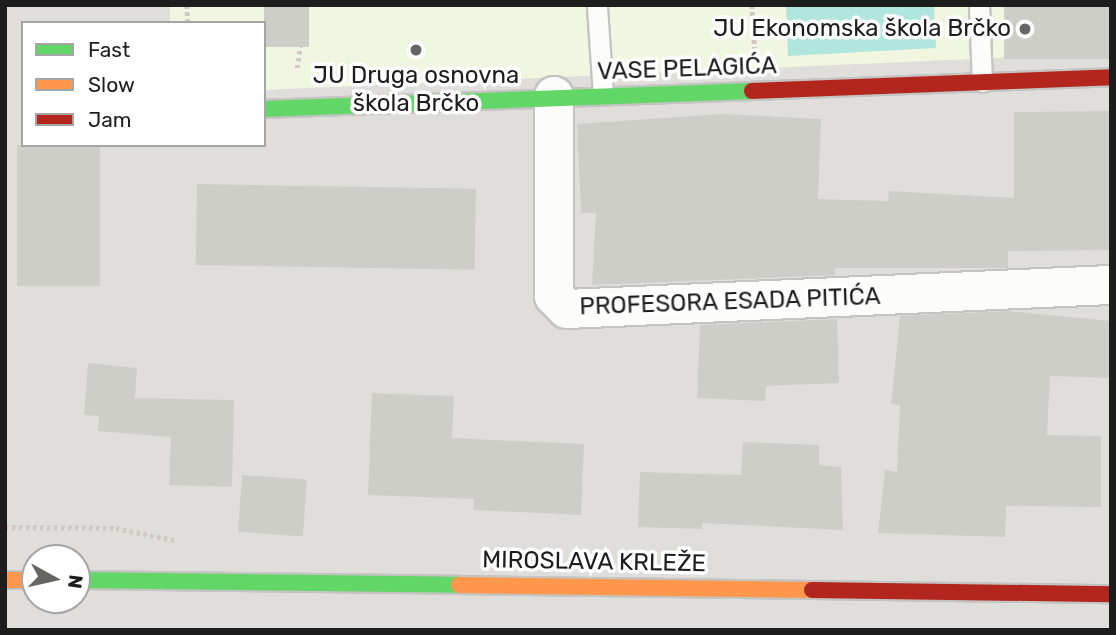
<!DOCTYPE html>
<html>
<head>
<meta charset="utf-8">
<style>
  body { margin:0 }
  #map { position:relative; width:1116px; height:635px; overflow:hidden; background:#ecece6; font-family:Rubik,sans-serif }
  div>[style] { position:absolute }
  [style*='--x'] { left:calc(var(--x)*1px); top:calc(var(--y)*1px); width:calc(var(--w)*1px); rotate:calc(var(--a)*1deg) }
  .residential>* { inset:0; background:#dfdedb }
  .education>* { inset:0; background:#f1f6e0 }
  .pitch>* { inset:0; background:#b0e6dd }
  .building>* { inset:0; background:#cecec9; transform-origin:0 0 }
  .path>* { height:4.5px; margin-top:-2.25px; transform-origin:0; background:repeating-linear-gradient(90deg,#d3c9c3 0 3.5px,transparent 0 7px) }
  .roads { filter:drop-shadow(2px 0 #c4c4c2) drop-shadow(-2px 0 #c4c4c2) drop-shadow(0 2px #c4c4c2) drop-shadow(0 -2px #c4c4c2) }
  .lane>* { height:19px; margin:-9.5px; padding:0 9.5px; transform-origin:9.5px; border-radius:9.5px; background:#fcfcfb }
  .street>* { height:38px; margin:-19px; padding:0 19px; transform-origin:19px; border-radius:19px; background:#fcfcfb }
  .fast>* { height:16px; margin:-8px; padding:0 8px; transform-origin:8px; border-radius:8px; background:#63d668 }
  .slow>* { height:16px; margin:-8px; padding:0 8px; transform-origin:8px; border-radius:8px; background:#ff974d }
  .jam>* { height:16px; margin:-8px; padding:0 8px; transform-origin:8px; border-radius:8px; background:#b3261e }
  .dots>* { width:19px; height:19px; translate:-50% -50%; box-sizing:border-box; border:4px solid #fff; border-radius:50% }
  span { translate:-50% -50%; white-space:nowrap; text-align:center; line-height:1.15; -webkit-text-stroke:7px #fff; paint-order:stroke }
  .poi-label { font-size:24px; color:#1d1d1d }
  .right { translate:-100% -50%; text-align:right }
  .street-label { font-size:24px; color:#1d1d1d }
  .frame { position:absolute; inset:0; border:7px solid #1d1d1d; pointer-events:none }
  .legend { position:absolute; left:21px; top:21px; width:245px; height:126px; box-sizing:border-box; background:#fff; border:2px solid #a5a5a5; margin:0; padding:9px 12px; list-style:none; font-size:21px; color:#1d1d1d }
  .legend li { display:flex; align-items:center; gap:14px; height:35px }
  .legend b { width:35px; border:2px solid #a5a5a5 }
  .north { position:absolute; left:21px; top:544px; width:70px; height:70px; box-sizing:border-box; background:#fff; border:2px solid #a5a5a5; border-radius:50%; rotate:98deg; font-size:19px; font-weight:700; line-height:28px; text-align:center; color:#1d1d1d }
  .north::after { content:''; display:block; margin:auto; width:24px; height:32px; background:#656563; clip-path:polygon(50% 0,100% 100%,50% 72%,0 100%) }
</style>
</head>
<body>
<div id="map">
  <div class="residential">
    <div style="clip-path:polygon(evenodd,5px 5px,1111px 5px,1111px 630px,5px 630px,5px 5px,23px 23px,264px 23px,264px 145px,23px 145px,23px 23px,5px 5px,35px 558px,77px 558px,77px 600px,35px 600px,35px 558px)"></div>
  </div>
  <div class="education">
    <div style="clip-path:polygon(170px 5px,1111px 5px,1111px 53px,264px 90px,264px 23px,170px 23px)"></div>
  </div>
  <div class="pitch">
    <div style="clip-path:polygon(786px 5px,934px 5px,936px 48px,788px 56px)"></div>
  </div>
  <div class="building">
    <div style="left:264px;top:5px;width:45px;height:42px"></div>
    <div style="left:1004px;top:5px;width:107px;height:54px"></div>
    <div style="clip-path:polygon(1111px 111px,1111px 250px,1008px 251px,1008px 268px,835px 268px,835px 275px,592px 285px,596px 213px,581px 213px,577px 124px,722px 114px,821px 119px,818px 199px,888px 201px,889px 191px,1014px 198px,1014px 112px)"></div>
    <div style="left:17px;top:145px;width:83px;height:141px"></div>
    <div style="left:197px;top:184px;width:279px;height:81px;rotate:1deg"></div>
    <div style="clip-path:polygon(1008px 311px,1111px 321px,1111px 378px,1050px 376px,1047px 435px,1101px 436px,1101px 507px,1006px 506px,1005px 537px,878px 533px,885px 470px,897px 472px,900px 405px,891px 404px,900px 316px)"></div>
    <div style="clip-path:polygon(837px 319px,839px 383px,766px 386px,765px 401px,697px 398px,700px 325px)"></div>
    <div style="clip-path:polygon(88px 363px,137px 368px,135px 398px,234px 400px,232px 487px,169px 485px,171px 437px,98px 431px,99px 416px,84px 415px)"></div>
    <div style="clip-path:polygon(372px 393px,454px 396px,452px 438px,584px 444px,581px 515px,473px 510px,474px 499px,368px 495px)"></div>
    <div style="clip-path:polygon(743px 442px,819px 445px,819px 465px,841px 467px,843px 530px,702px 523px,702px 529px,638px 527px,640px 472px,741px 475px)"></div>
    <div style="left:242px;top:475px;width:65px;height:57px;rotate:4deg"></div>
  </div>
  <div class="path">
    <div style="--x:187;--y:5;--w:18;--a:87"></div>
    <div style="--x:752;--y:5;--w:48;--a:86.4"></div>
    <div style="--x:297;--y:68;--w:22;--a:-82"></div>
    <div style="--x:5;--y:527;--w:111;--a:0.5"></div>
    <div style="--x:116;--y:528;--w:63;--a:11.8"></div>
  </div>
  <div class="roads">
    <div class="lane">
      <div style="--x:979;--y:5;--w:77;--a:87.8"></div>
      <div style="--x:597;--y:7;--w:87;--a:86.1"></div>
    </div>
    <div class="street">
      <div style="--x:554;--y:96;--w:200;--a:90"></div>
      <div style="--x:554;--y:296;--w:18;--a:45"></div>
      <div style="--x:567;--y:309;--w:545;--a:-2.53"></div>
    </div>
    <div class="fast">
      <div style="--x:264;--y:109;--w:488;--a:-2.1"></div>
      <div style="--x:77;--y:580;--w:382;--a:0.7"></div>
    </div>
    <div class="slow">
      <div style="--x:5;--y:580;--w:30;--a:0"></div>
      <div style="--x:459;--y:585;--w:353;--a:0.8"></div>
    </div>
    <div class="jam">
      <div style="--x:752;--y:91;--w:359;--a:-2.2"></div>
      <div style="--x:812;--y:590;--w:299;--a:0.8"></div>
    </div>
  </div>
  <div class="dots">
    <div style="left:1025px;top:29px;background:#656563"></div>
    <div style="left:416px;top:50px;background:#656563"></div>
  </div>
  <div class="poi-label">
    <span class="right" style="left:1011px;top:29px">JU Ekonomska škola Brčko</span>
    <span style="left:416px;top:90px">JU Druga osnovna<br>škola Brčko</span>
  </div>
  <div class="street-label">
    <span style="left:687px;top:69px;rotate:-2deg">VASE PELAGIĆA</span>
    <span style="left:730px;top:302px;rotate:-2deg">PROFESORA ESADA PITIĆA</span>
    <span style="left:594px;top:562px;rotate:1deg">MIROSLAVA KRLEŽE</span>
  </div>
  <div class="frame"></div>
  <ul class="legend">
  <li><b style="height:9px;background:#63d668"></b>Fast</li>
  <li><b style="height:9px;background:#ff974d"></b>Slow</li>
  <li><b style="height:9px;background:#b3261e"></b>Jam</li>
  </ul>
  <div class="north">N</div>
</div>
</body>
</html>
